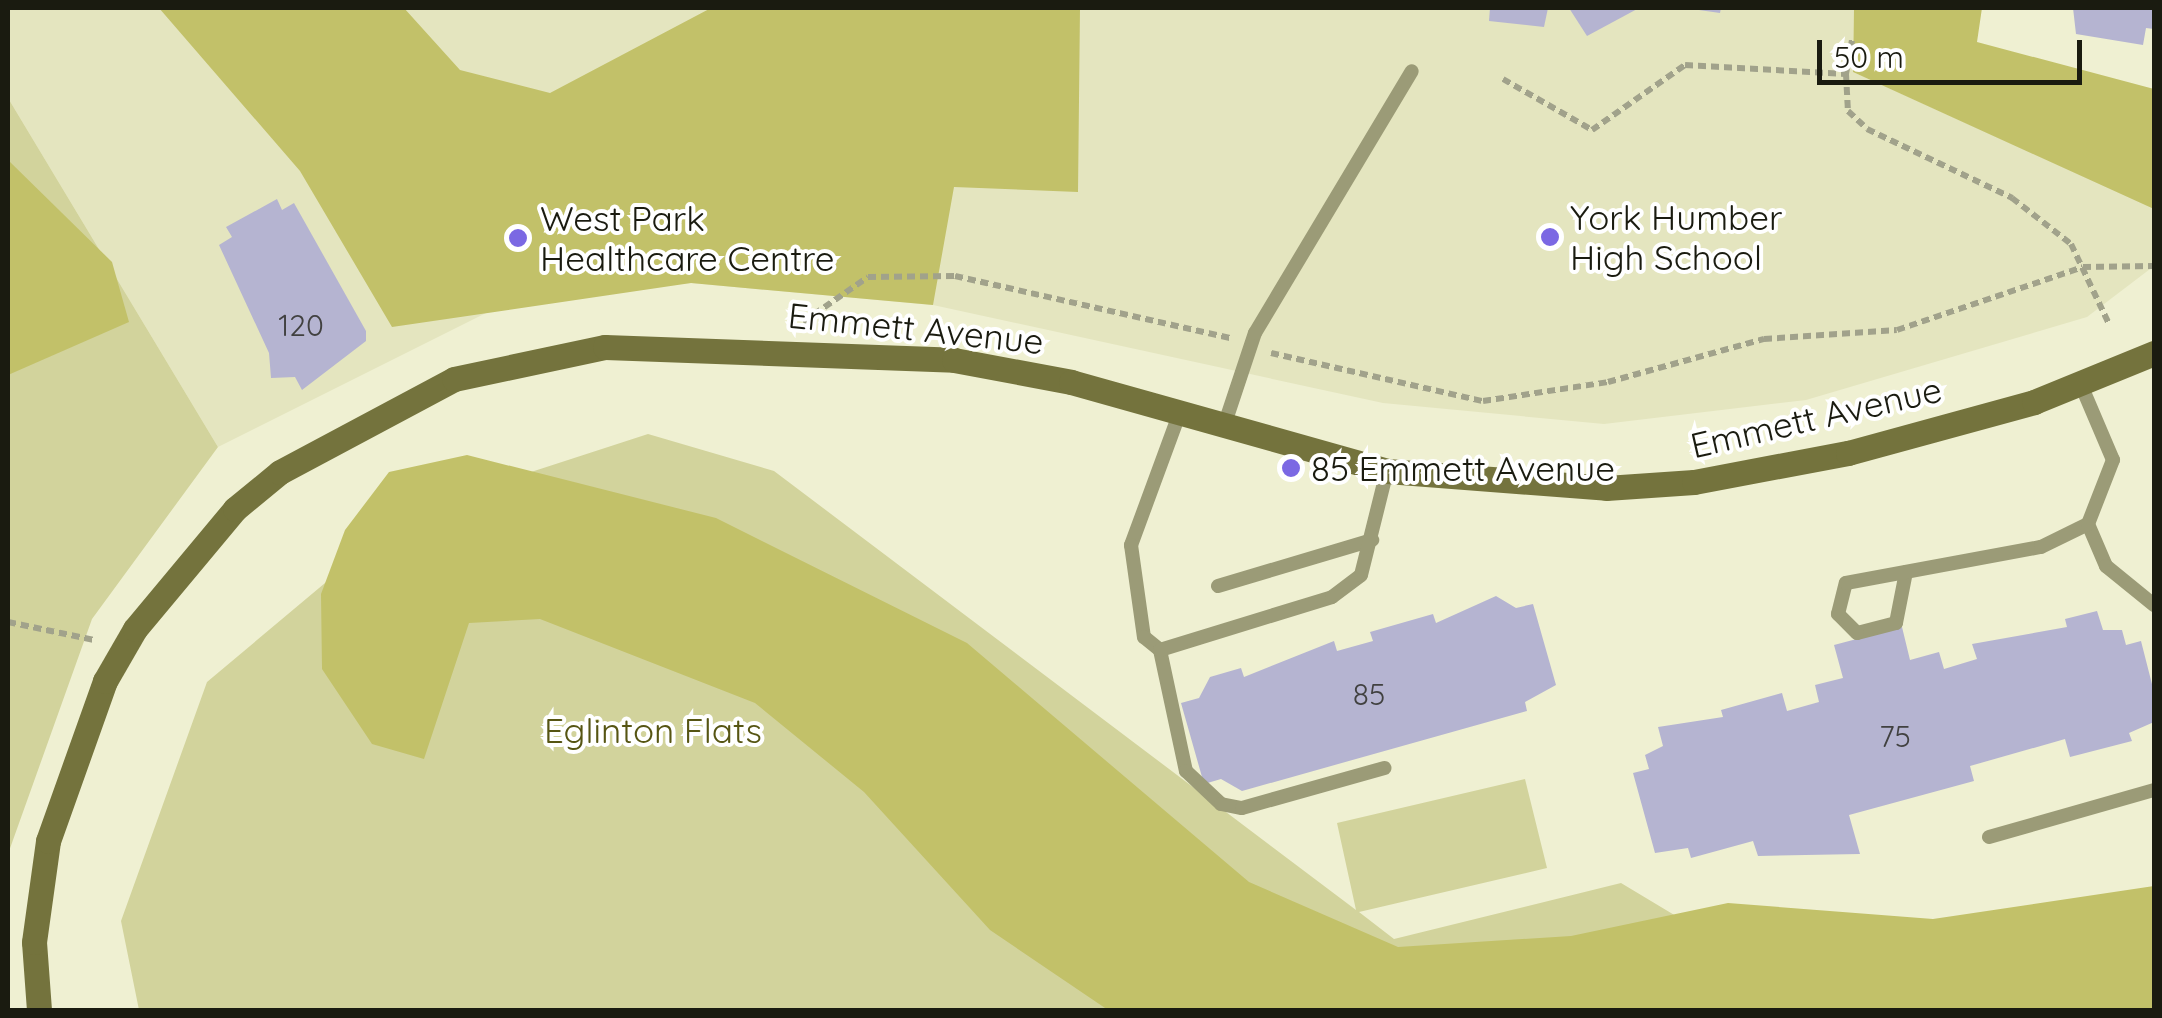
<!DOCTYPE html>
<html>
<head>
<meta charset="utf-8">
<style>
  body { margin:0 }
  #map { position:relative; width:2162px; height:1018px; overflow:hidden; background:#eff0d2; font-family:Quicksand,sans-serif }
  div>[style] { position:absolute }
  [style*='--x'] { left:calc(var(--x)*1px); top:calc(var(--y)*1px); width:calc(var(--w)*1px); rotate:calc(var(--a)*1deg) }
  .built>* { inset:0; background:#e4e5bf }
  .green>* { inset:0; background:#d2d39c }
  .forest>* { inset:0; background:#c2c169 }
  .building>* { inset:0; background:#b5b4d1 }
  .path>* { height:6px; margin-top:-3px; transform-origin:0; background:repeating-linear-gradient(90deg,#a1a28b 0 8px,transparent 0 13px) }
  .lane>* { height:14px; margin:-7px; padding:0 7px; transform-origin:7px; border-radius:7px; background:#9b9b77 }
  .secondary>* { height:25px; margin:-12.5px; padding:0 12.5px; transform-origin:12.5px; border-radius:12.5px; background:#74733d }
  .dots>* { width:28px; height:28px; translate:-50% -50%; box-sizing:border-box; border:5px solid #fff; border-radius:50% }
  span { translate:-50% -50%; white-space:nowrap; text-align:center; line-height:1.15; -webkit-text-stroke:8px #fff; paint-order:stroke }
  .number-label { font-size:30px; color:#414140 }
  .number-label span { -webkit-text-stroke-width:0 }
  .poi-label { font-size:35px; color:#1a1b10 }
  .left { translate:0 -50%; text-align:left }
  .street-label { font-size:35px; color:#1a1b10 }
  .park-label { font-size:35px; color:#565513 }
  .frame { position:absolute; inset:0; border:10px solid #1a1b10; pointer-events:none }
  .scale { position:absolute; left:1817px; top:40px; width:265px; height:45px; box-sizing:border-box; border:5px solid #1a1b10; border-top:0; padding-left:12px; font-size:30px; line-height:35px; white-space:nowrap; color:#1a1b10; -webkit-text-stroke:8px #fff; paint-order:stroke }
</style>
</head>
<body>
<div id="map">
  <div class="built">
    <div style="clip-path:polygon(8px 8px,1854px 8px,1853px 72px,2154px 208px,2154px 266px,2087px 317px,1806px 400px,1604px 424px,1383px 403px,933px 305px,691px 283px,512px 300px,218px 447px,8px 98px)"></div>
  </div>
  <div class="green">
    <div style="clip-path:polygon(8px 98px,218px 447px,92px 619px,8px 854px)"></div>
    <div style="clip-path:polygon(648px 434px,774px 471px,1356px 910px,1337px 823px,1525px 779px,1547px 868px,1359px 912px,1394px 939px,1621px 883px,1781px 979px,2154px 1010px,139px 1010px,121px 921px,207px 682px,411px 511px)"></div>
  </div>
  <div class="forest">
    <div style="clip-path:polygon(159px 8px,404px 8px,460px 70px,550px 93px,711px 8px,1080px 8px,1078px 192px,954px 187px,933px 305px,691px 283px,392px 327px,300px 171px)"></div>
    <div style="clip-path:polygon(1854px 8px,1982px 8px,1977px 42px,2154px 89px,2154px 209px,1853px 72px)"></div>
    <div style="clip-path:polygon(8px 160px,112px 262px,129px 322px,8px 375px)"></div>
    <div style="clip-path:polygon(467px 455px,716px 518px,967px 643px,1249px 882px,1398px 947px,1571px 936px,1728px 903px,1933px 919px,2154px 886px,2154px 1010px,1108px 1010px,990px 930px,864px 792px,755px 703px,540px 619px,469px 623px,424px 759px,372px 744px,322px 669px,321px 594px,345px 530px,389px 472px)"></div>
  </div>
  <div class="building">
    <div style="clip-path:polygon(1490px 8px,1548px 8px,1544px 27px,1489px 21px)"></div>
    <div style="clip-path:polygon(1569px 8px,1639px 8px,1587px 36px)"></div>
    <div style="clip-path:polygon(1685px 8px,1721px 8px,1720px 13px)"></div>
    <div style="clip-path:polygon(2073px 8px,2154px 8px,2154px 29px,2146px 28px,2143px 45px,2076px 34px)"></div>
    <div style="clip-path:polygon(277px 199px,282px 210px,294px 203px,366px 331px,366px 341px,302px 390px,295px 377px,271px 378px,269px 353px,219px 245px,232px 237px,226px 227px)"></div>
    <div style="clip-path:polygon(1496px 596px,1516px 608px,1533px 604px,1556px 685px,1525px 702px,1527px 711px,1242px 791px,1221px 779px,1204px 784px,1181px 703px,1199px 698px,1210px 677px,1241px 668px,1244px 677px,1334px 641px,1337px 651px,1373px 641px,1370px 632px,1433px 614px,1436px 623px)"></div>
    <div style="clip-path:polygon(2097px 611px,2103px 630px,2122px 630px,2126px 645px,2141px 641px,2154px 692px,2154px 722px,2129px 733px,2132px 741px,2070px 757px,2065px 739px,1970px 766px,1974px 781px,1849px 815px,1860px 854px,1758px 856px,1753px 841px,1691px 858px,1688px 848px,1655px 853px,1633px 773px,1649px 769px,1645px 755px,1663px 746px,1658px 727px,1723px 717px,1721px 710px,1782px 693px,1787px 711px,1819px 702px,1815px 685px,1843px 678px,1834px 645px,1902px 627px,1910px 660px,1939px 652px,1944px 669px,1977px 659px,1972px 644px,2067px 627px,2065px 619px)"></div>
  </div>
  <div class="path">
    <div style="--x:1846;--y:74;--w:37;--a:87"></div>
    <div style="--x:1848;--y:111;--w:26;--a:43"></div>
    <div style="--x:1867;--y:129;--w:161;--a:25.4"></div>
    <div style="--x:2012;--y:198;--w:75;--a:37.9"></div>
    <div style="--x:2071;--y:244;--w:89;--a:64.6"></div>
    <div style="--x:1503;--y:79;--w:103;--a:29.8"></div>
    <div style="--x:1592;--y:130;--w:113;--a:-35"></div>
    <div style="--x:1685;--y:65;--w:161;--a:3.2"></div>
    <div style="--x:1846;--y:74;--w:35;--a:-80"></div>
    <div style="--x:803;--y:322;--w:79;--a:-34.7"></div>
    <div style="--x:868;--y:277;--w:87;--a:-0.7"></div>
    <div style="--x:955;--y:276;--w:283;--a:12.7"></div>
    <div style="--x:1271;--y:353;--w:217;--a:12.8"></div>
    <div style="--x:1483;--y:401;--w:126;--a:-8.6"></div>
    <div style="--x:1608;--y:382;--w:162;--a:-15.4"></div>
    <div style="--x:1764;--y:339;--w:133;--a:-3.9"></div>
    <div style="--x:1897;--y:330;--w:196;--a:-18.7"></div>
    <div style="--x:2083;--y:267;--w:71;--a:-0.8"></div>
    <div style="--x:8;--y:622;--w:88;--a:11.8"></div>
  </div>
  <div class="lane">
    <div style="--x:1180;--y:412;--w:142;--a:110.2"></div>
    <div style="--x:1131;--y:545;--w:93;--a:82"></div>
    <div style="--x:1144;--y:637;--w:21;--a:39"></div>
    <div style="--x:1160;--y:650;--w:124;--a:77.9"></div>
    <div style="--x:1186;--y:771;--w:48;--a:43.3"></div>
    <div style="--x:1221;--y:804;--w:21;--a:11"></div>
    <div style="--x:1242;--y:808;--w:148;--a:-15.7"></div>
    <div style="--x:1224;--y:426;--w:98;--a:-71.6"></div>
    <div style="--x:1255;--y:333;--w:305;--a:-59.1"></div>
    <div style="--x:2088;--y:524;--w:46;--a:66.8"></div>
    <div style="--x:2106;--y:566;--w:62;--a:39.1"></div>
    <div style="--x:1906;--y:572;--w:52;--a:101.1"></div>
    <div style="--x:1896;--y:623;--w:40;--a:165.6"></div>
    <div style="--x:1857;--y:633;--w:27;--a:-135"></div>
    <div style="--x:1838;--y:614;--w:32;--a:-76"></div>
    <div style="--x:1846;--y:583;--w:198;--a:-10.5"></div>
    <div style="--x:2041;--y:547;--w:52;--a:-26.1"></div>
    <div style="--x:2088;--y:524;--w:69;--a:-68.7"></div>
    <div style="--x:2113;--y:460;--w:82;--a:-113.1"></div>
    <div style="--x:1218;--y:586;--w:161;--a:-16.6"></div>
    <div style="--x:1160;--y:650;--w:180;--a:-17.1"></div>
    <div style="--x:1332;--y:597;--w:36;--a:-37"></div>
    <div style="--x:1361;--y:575;--w:107;--a:-76"></div>
    <div style="--x:1989;--y:837;--w:172;--a:-15.9"></div>
  </div>
  <div class="secondary">
    <div style="--x:39;--y:1010;--w:68;--a:-94.2"></div>
    <div style="--x:34;--y:942;--w:102;--a:-82.1"></div>
    <div style="--x:48;--y:841;--w:170;--a:-70.4"></div>
    <div style="--x:105;--y:681;--w:60;--a:-60"></div>
    <div style="--x:135;--y:629;--w:156;--a:-50.2"></div>
    <div style="--x:235;--y:509;--w:58;--a:-39.4"></div>
    <div style="--x:280;--y:472;--w:197;--a:-28.1"></div>
    <div style="--x:454;--y:379;--w:154;--a:-12"></div>
    <div style="--x:605;--y:347;--w:349;--a:2.1"></div>
    <div style="--x:954;--y:360;--w:119;--a:10.6"></div>
    <div style="--x:1071;--y:382;--w:328;--a:15.7"></div>
    <div style="--x:1387;--y:471;--w:220;--a:4.4"></div>
    <div style="--x:1606;--y:488;--w:88;--a:-3.9"></div>
    <div style="--x:1694;--y:482;--w:157;--a:-10.7"></div>
    <div style="--x:1848;--y:453;--w:193;--a:-15.3"></div>
    <div style="--x:2034;--y:402;--w:130;--a:-22.2"></div>
  </div>
  <div class="dots">
    <div style="left:1550px;top:237px;background:#7b68e3"></div>
    <div style="left:518px;top:238px;background:#7b68e3"></div>
    <div style="left:1291px;top:468px;background:#7b68e3"></div>
  </div>
  <div class="number-label">
    <span style="left:301px;top:325px">120</span>
    <span style="left:1369px;top:694px">85</span>
    <span style="left:1895px;top:736px">75</span>
  </div>
  <div class="poi-label">
    <span class="left" style="left:1570px;top:237px">York Humber<br>High School</span>
    <span class="left" style="left:540px;top:238px">West Park<br>Healthcare Centre</span>
    <span class="left" style="left:1311px;top:468px">85 Emmett Avenue</span>
  </div>
  <div class="street-label">
    <span style="left:916px;top:328px;rotate:6deg">Emmett Avenue</span>
    <span style="left:1816px;top:417px;rotate:-13deg">Emmett Avenue</span>
  </div>
  <div class="park-label">
    <span style="left:653px;top:730px">Eglinton Flats</span>
  </div>
  <div class="frame"></div>
  <div class="scale">50 m</div>
</div>
</body>
</html>
